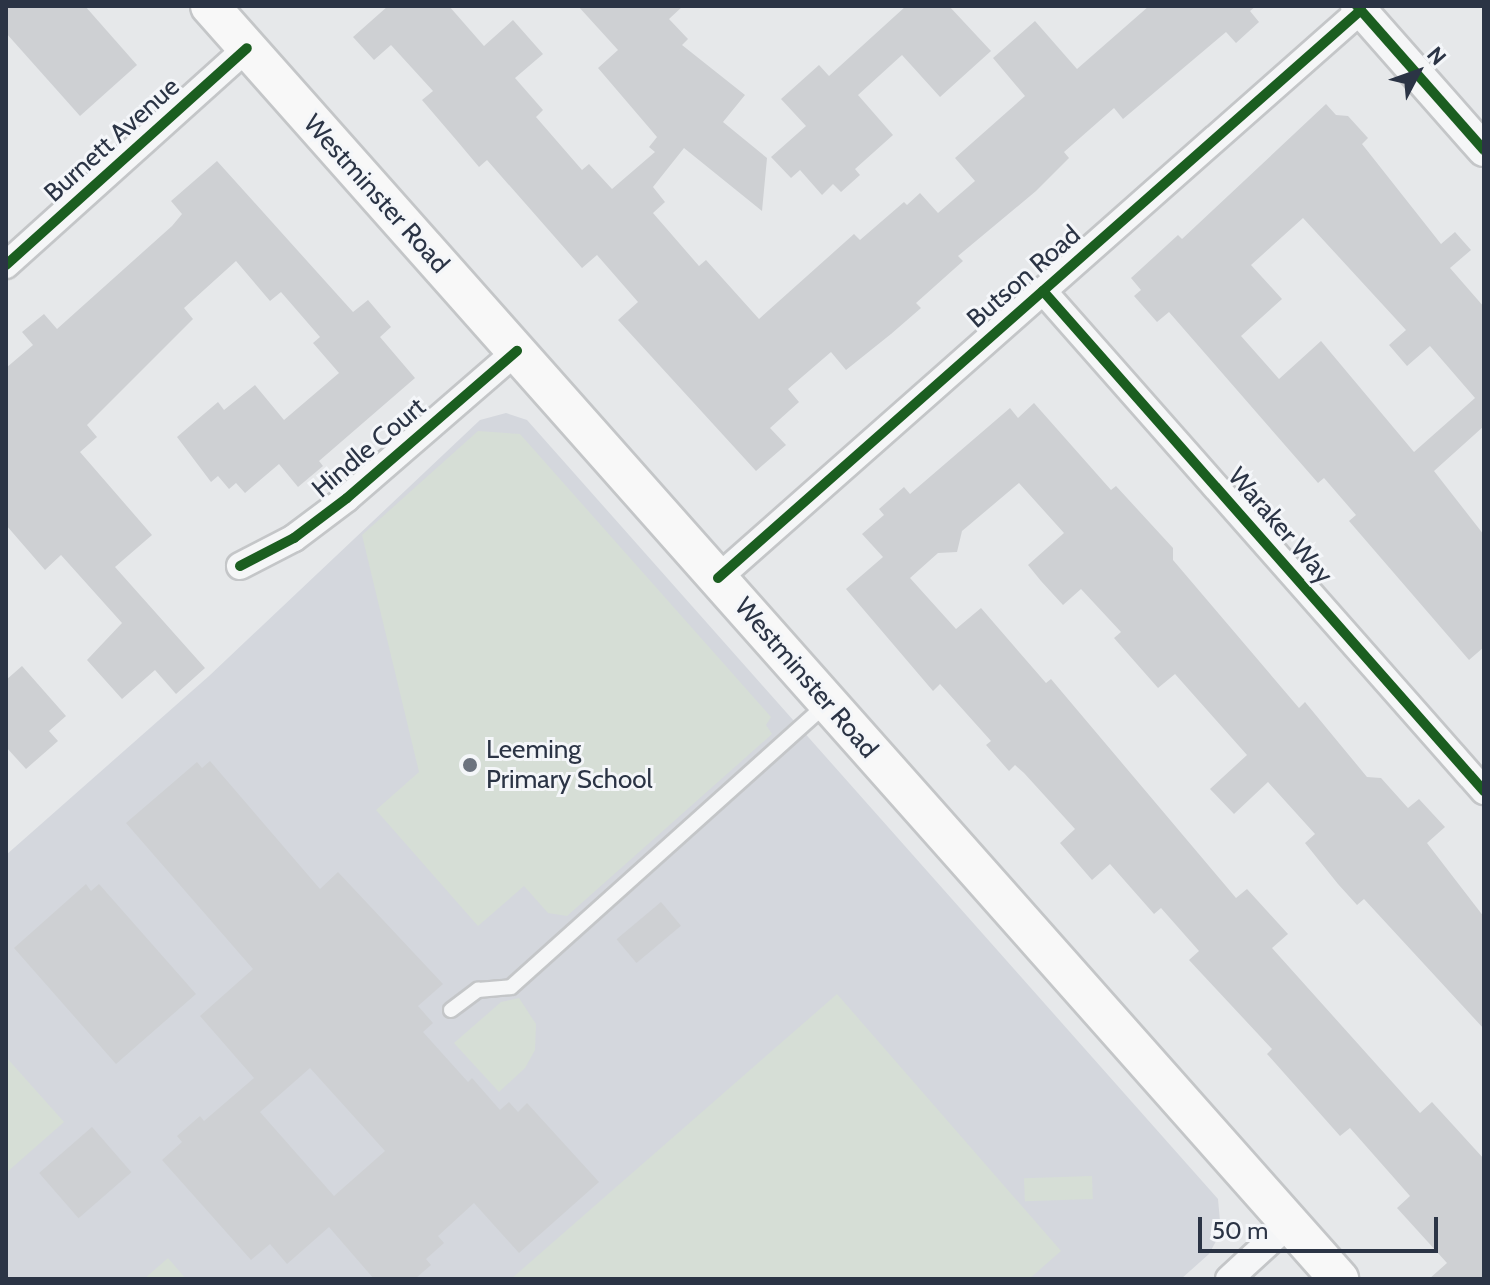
<!DOCTYPE html>
<html>
<head>
<meta charset="utf-8">
<style>
  body { margin:0 }
  #map { position:relative; width:1490px; height:1285px; overflow:hidden; background:#e6e8ea; font-family:Cabin,sans-serif }
  div>[style] { position:absolute }
  [style*='--x'] { left:calc(var(--x)*1px); top:calc(var(--y)*1px); width:calc(var(--w)*1px); rotate:calc(var(--a)*1deg) }
  .built>* { inset:0; background:#d4d7dd }
  .green>* { inset:0; background:#d6ded6; transform-origin:0 0 }
  .building>* { inset:0; background:#ced0d3; transform-origin:0 0 }
  .roads { filter:drop-shadow(2px 0 #c4c6c8) drop-shadow(-2px 0 #c4c6c8) drop-shadow(0 2px #c4c6c8) drop-shadow(0 -2px #c4c6c8) }
  .service>* { height:14px; margin:-7px; padding:0 7px; transform-origin:7px; border-radius:7px; background:#f5f6f7 }
  .minor>* { height:26px; margin:-13px; padding:0 13px; transform-origin:13px; border-radius:13px; background:#f5f6f7 }
  .tertiary>* { height:32px; margin:-16px; padding:0 16px; transform-origin:16px; border-radius:16px; background:#f5f6f7 }
  .secondary>* { height:38px; margin:-19px; padding:0 19px; transform-origin:19px; border-radius:19px; background:#f8f8f8 }
  .cycleway>* { height:10px; margin:-5px; padding:0 5px; transform-origin:5px; border-radius:5px; background:#1b5e20 }
  .dots>* { width:22px; height:22px; translate:-50% -50%; box-sizing:border-box; border:4px solid #f4f6f9; border-radius:50% }
  span { translate:-50% -50%; white-space:nowrap; text-align:center; line-height:1.15; -webkit-text-stroke:6px #f4f6f9; paint-order:stroke }
  .street-label { font-size:26px; color:#2b3445 }
  .poi-label { font-size:26px; color:#2b3445 }
  .left { translate:0 -50%; text-align:left }
  .frame { position:absolute; inset:0; border:8px solid #2b3445; pointer-events:none }
  .north { position:absolute; left:1378px; top:32px; width:80px; height:80px; -webkit-text-stroke:6px #f4f6f9; paint-order:stroke; rotate:49deg; font-size:22px; font-weight:700; line-height:32px; text-align:center; color:#2b3445 }
  .north::after { content:''; display:block; margin:auto; width:28px; height:36px; background:#2b3445; clip-path:polygon(50% 0,100% 100%,50% 72%,0 100%) }
  .scale { position:absolute; left:1198px; top:1217px; width:240px; height:36px; box-sizing:border-box; border:4px solid #2b3445; border-top:0; padding-left:10px; font-size:24px; line-height:28px; white-space:nowrap; color:#2b3445; -webkit-text-stroke:6px #f4f6f9; paint-order:stroke }
</style>
</head>
<body>
<div id="map">
  <div class="built">
    <div style="clip-path:polygon(506px 413px,527px 420px,1218px 1199px,1221px 1232px,1209px 1254px,1181px 1279px,6px 1279px,6px 855px,209px 676px,480px 420px)"></div>
  </div>
  <div class="green">
    <div style="clip-path:polygon(478px 431px,520px 434px,771px 717px,766px 725px,772px 734px,567px 916px,548px 913px,524px 886px,478px 926px,376px 810px,419px 772px,362px 535px)"></div>
    <div style="clip-path:polygon(837px 994px,1061px 1251px,1029px 1279px,511px 1279px)"></div>
    <div style="clip-path:polygon(519px 998px,536px 1024px,535px 1050px,525px 1068px,499px 1092px,454px 1043px,501px 1002px)"></div>
    <div style="clip-path:polygon(6px 1057px,64px 1122px,6px 1173px)"></div>
    <div style="left:1092px;top:1176px;width:23px;height:68px;rotate:88deg"></div>
    <div style="clip-path:polygon(168px 1258px,186px 1279px,144px 1279px)"></div>
  </div>
  <div class="building">
    <div style="clip-path:polygon(6px 6px,85px 6px,137px 65px,80px 116px,6px 33px)"></div>
    <div style="clip-path:polygon(388px 6px,449px 6px,484px 46px,513px 20px,543px 54px,515px 78px,543px 110px,536px 117px,582px 170px,589px 164px,612px 189px,655px 152px,649px 147px,657px 137px,598px 68px,618px 50px,578px 6px,683px 6px,669px 19px,688px 39px,682px 45px,745px 95px,723px 122px,767px 158px,762px 211px,684px 148px,653px 187px,665px 202px,653px 213px,699px 266px,706px 260px,759px 319px,854px 234px,860px 240px,904px 202px,907px 205px,920px 193px,938px 213px,975px 181px,955px 158px,1025px 96px,993px 58px,1035px 21px,1077px 69px,1149px 6px,1256px 6px,1250px 11px,1259px 22px,1236px 43px,1226px 32px,1123px 119px,1114px 108px,1064px 152px,1069px 158px,1036px 191px,958px 256px,963px 261px,916px 303px,921px 308px,891px 334px,846px 370px,831px 352px,788px 389px,799px 402px,770px 428px,786px 445px,756px 471px,618px 320px,638px 302px,597px 255px,582px 268px,487px 160px,479px 167px,458px 142px,422px 100px,433px 91px,391px 45px,374px 60px,353px 37px)"></div>
    <div style="clip-path:polygon(906px 6px,949px 6px,991px 51px,940px 97px,902px 55px,858px 95px,893px 135px,855px 169px,860px 175px,841px 192px,833px 184px,822px 195px,800px 170px,791px 178px,771px 157px,806px 126px,781px 99px,819px 65px,829px 76px)"></div>
    <div style="clip-path:polygon(evenodd,1326px 104px,1336px 115px,1348px 116px,1368px 138px,1362px 144px,1441px 244px,1455px 232px,1471px 250px,1450px 268px,1484px 307px,1484px 426px,1434px 471px,1484px 535px,1484px 647px,1469px 660px,1349px 521px,1356px 515px,1324px 478px,1318px 483px,1169px 312px,1157px 322px,1134px 296px,1141px 290px,1131px 278px,1178px 235px,1182px 239px,1326px 104px,1303px 218px,1406px 330px,1389px 345px,1407px 366px,1430px 346px,1475px 398px,1414px 452px,1321px 341px,1279px 379px,1241px 336px,1282px 299px,1251px 265px,1303px 218px)"></div>
    <div style="clip-path:polygon(217px 161px,353px 312px,368px 300px,391px 327px,380px 337px,415px 378px,319px 461px,323px 466px,298px 487px,279px 464px,245px 493px,236px 483px,229px 489px,218px 476px,211px 482px,177px 437px,218px 402px,224px 410px,255px 385px,284px 420px,339px 373px,313px 343px,320px 337px,281px 292px,270px 301px,236px 261px,184px 308px,193px 319px,87px 425px,97px 437px,80px 452px,152px 535px,115px 567px,205px 668px,176px 694px,155px 670px,122px 699px,87px 660px,122px 623px,61px 555px,45px 570px,6px 525px,6px 368px,33px 345px,22px 332px,44px 314px,57px 329px,172px 226px,182px 214px,171px 201px)"></div>
    <div style="clip-path:polygon(1034px 403px,1111px 490px,1116px 486px,1173px 548px,1173px 560px,1299px 708px,1305px 702px,1367px 777px,1381px 778px,1408px 808px,1419px 799px,1445px 827px,1427px 843px,1484px 917px,1484px 1029px,1364px 899px,1357px 905px,1338px 884px,1305px 843px,1315px 834px,1268px 782px,1234px 814px,1210px 789px,1247px 755px,1175px 674px,1158px 688px,1114px 638px,1121px 632px,1081px 589px,1063px 605px,1041px 581px,1028px 565px,1064px 533px,1019px 483px,962px 531px,957px 552px,938px 553px,910px 578px,956px 629px,981px 608px,1046px 683px,1051px 679px,1236px 898px,1247px 889px,1288px 934px,1272px 948px,1420px 1113px,1432px 1102px,1484px 1159px,1484px 1279px,1429px 1279px,1447px 1263px,1397px 1208px,1410px 1196px,1350px 1128px,1340px 1136px,1267px 1054px,1272px 1049px,1189px 960px,1199px 951px,1161px 908px,1154px 914px,1110px 864px,1092px 880px,1060px 843px,1075px 829px,1024px 773px,1015px 765px,1009px 771px,986px 745px,991px 741px,940px 684px,933px 691px,846px 589px,883px 557px,862px 534px,884px 515px,879px 509px,904px 487px,910px 494px,1010px 408px,1018px 418px)"></div>
    <div style="clip-path:polygon(22px 666px,66px 716px,49px 731px,58px 741px,26px 769px,6px 747px,6px 680px)"></div>
    <div style="clip-path:polygon(evenodd,210px 761px,320px 889px,338px 872px,443px 984px,418px 1006px,433px 1023px,423px 1032px,468px 1082px,472px 1078px,500px 1110px,509px 1102px,518px 1112px,527px 1103px,599px 1182px,519px 1253px,474px 1203px,438px 1236px,444px 1243px,426px 1259px,431px 1265px,415px 1279px,374px 1279px,329px 1227px,287px 1264px,270px 1244px,251px 1260px,162px 1160px,182px 1142px,177px 1136px,200px 1116px,204px 1121px,254px 1078px,200px 1016px,253px 969px,126px 823px,197px 762px,202px 768px,210px 761px,310px 1068px,385px 1151px,334px 1196px,260px 1112px,310px 1068px)"></div>
    <div style="clip-path:polygon(86px 884px,91px 891px,99px 884px,196px 994px,116px 1064px,14px 948px)"></div>
    <div style="left:661px;top:902px;width:31px;height:58px;rotate:50deg"></div>
    <div style="left:92px;top:1127px;width:60px;height:70px;rotate:49deg"></div>
  </div>
  <div class="roads">
    <div class="service">
      <div style="--x:451;--y:1010;--w:34;--a:-37"></div>
      <div style="--x:478;--y:990;--w:33;--a:-5"></div>
      <div style="--x:511;--y:987;--w:425;--a:-41.9"></div>
    </div>
    <div class="minor">
      <div style="--x:6;--y:265;--w:324;--a:-42"></div>
      <div style="--x:1043;--y:291;--w:667;--a:48.59"></div>
      <div style="--x:240;--y:566;--w:61;--a:-27.4"></div>
      <div style="--x:294;--y:538;--w:66;--a:-37"></div>
      <div style="--x:347;--y:498;--w:225;--a:-40.9"></div>
      <div style="--x:718;--y:578;--w:858;--a:-41.46"></div>
      <div style="--x:1229;--y:1279;--w:83;--a:-42.6"></div>
    </div>
    <div class="tertiary">
      <div style="--x:1357;--y:6;--w:192;--a:48.6"></div>
    </div>
    <div class="secondary">
      <div style="--x:210;--y:6;--w:1702;--a:48.43"></div>
    </div>
  </div>
  <div class="cycleway">
    <div style="--x:1357;--y:6;--w:192;--a:48.6"></div>
    <div style="--x:6;--y:265;--w:324;--a:-42"></div>
    <div style="--x:1043;--y:291;--w:667;--a:48.59"></div>
    <div style="--x:240;--y:566;--w:61;--a:-27.4"></div>
    <div style="--x:294;--y:538;--w:66;--a:-37"></div>
    <div style="--x:347;--y:498;--w:225;--a:-40.9"></div>
    <div style="--x:718;--y:578;--w:858;--a:-41.46"></div>
  </div>
  <div class="dots">
    <div style="left:470px;top:765px;background:#6c737f"></div>
  </div>
  <div class="street-label">
    <span style="left:112px;top:140px;rotate:-42deg">Burnett Avenue</span>
    <span style="left:376px;top:194px;rotate:48deg">Westminster Road</span>
    <span style="left:1024px;top:277px;rotate:-41deg">Butson Road</span>
    <span style="left:369px;top:448px;rotate:-40deg">Hindle Court</span>
    <span style="left:1280px;top:526px;rotate:49deg">Waraker Way</span>
    <span style="left:806px;top:678px;rotate:49deg">Westminster Road</span>
  </div>
  <div class="poi-label">
    <span class="left" style="left:486px;top:765px">Leeming<br>Primary School</span>
  </div>
  <div class="frame"></div>
  <div class="north">N</div>
  <div class="scale">50 m</div>
</div>
</body>
</html>
